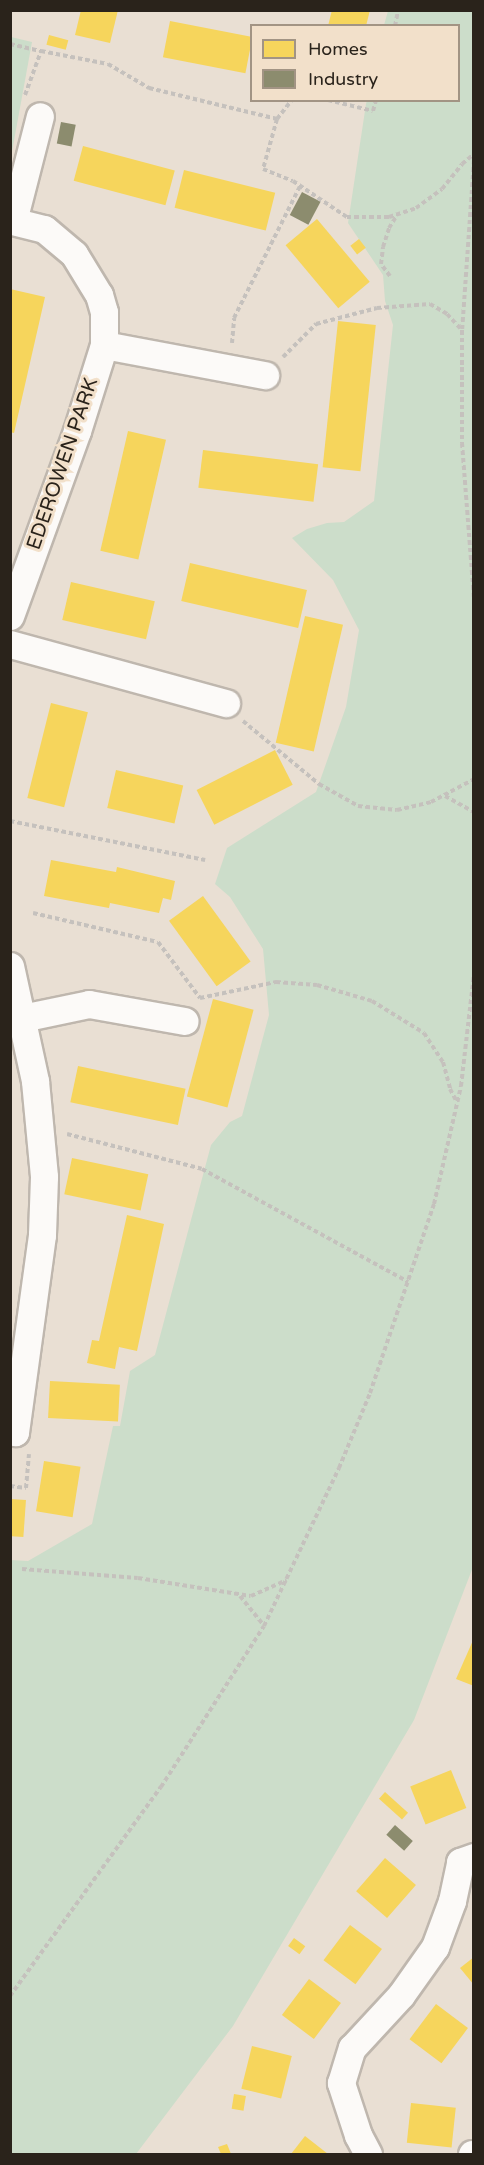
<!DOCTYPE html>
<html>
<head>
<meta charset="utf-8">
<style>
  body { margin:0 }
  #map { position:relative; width:484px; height:2165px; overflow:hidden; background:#e9dfd3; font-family:"Varela Round",sans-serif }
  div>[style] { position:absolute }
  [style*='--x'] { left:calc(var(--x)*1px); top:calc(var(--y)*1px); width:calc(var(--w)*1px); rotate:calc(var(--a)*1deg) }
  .green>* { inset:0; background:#ccddca }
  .homes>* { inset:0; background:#f6d55c; transform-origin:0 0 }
  .industry>* { inset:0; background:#8c8c6e; transform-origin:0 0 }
  .path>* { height:4px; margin-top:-2px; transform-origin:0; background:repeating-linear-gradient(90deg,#c5c1bd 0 4.5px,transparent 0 7.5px) }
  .roads { filter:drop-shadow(2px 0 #bfb7ae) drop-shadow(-2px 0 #bfb7ae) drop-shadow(0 2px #bfb7ae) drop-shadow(0 -2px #bfb7ae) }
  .minor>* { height:27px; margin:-13.5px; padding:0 13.5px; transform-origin:13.5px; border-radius:13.5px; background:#fcfaf8 }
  span { translate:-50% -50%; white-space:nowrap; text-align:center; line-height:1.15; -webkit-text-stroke:6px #f2e0ca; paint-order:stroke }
  .street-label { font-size:20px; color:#2a231b }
  .frame { position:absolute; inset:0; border:12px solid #2a231b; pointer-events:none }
  .legend { position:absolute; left:250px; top:24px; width:210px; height:78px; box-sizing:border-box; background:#f2e0ca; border:2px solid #a29484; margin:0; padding:8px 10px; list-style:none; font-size:18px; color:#2a231b }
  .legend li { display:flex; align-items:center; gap:12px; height:30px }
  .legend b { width:30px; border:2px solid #a29484 }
</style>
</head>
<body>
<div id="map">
  <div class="green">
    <div style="clip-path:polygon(388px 11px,473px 11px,473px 1567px,414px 1720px,233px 2026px,136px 2154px,11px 2154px,10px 1560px,28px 1561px,92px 1524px,113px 1426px,120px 1426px,130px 1371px,155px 1355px,211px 1145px,230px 1122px,242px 1116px,269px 1015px,263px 949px,230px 897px,215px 884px,227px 848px,316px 792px,346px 707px,359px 630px,333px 580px,292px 538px,307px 529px,327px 523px,344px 522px,374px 501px,393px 325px,385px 301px,383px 275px,348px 223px,366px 104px,367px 100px,458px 100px,458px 26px,384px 25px)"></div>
    <div style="clip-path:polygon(11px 37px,32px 42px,11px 157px,10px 37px)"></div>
  </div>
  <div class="homes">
    <div style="clip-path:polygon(81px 10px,118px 10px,110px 43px,75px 35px)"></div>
    <div style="clip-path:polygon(332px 10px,370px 10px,366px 26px,328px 26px)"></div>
    <div style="left:170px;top:21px;width:84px;height:37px;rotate:11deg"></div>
    <div style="left:49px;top:35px;width:20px;height:10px;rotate:15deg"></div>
    <div style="left:83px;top:146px;width:95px;height:36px;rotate:15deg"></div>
    <div style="left:184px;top:170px;width:94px;height:39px;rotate:14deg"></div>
    <div style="left:317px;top:219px;width:82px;height:41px;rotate:50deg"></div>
    <div style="left:359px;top:239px;width:11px;height:11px;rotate:52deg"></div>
    <div style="clip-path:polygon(10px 289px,45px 297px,14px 433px,10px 432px)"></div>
    <div style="left:338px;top:321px;width:38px;height:147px;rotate:6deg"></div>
    <div style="left:128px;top:431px;width:39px;height:123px;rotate:13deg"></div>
    <div style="left:203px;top:450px;width:116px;height:38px;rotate:7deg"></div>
    <div style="left:190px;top:563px;width:120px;height:39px;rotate:13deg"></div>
    <div style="left:71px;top:582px;width:86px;height:39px;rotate:13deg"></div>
    <div style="left:305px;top:616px;width:39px;height:130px;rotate:13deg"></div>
    <div style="left:51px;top:703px;width:38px;height:98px;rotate:14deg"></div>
    <div style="left:275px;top:750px;width:39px;height:88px;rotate:63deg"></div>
    <div style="left:116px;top:770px;width:69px;height:39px;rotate:13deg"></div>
    <div style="clip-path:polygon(51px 860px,116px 872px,117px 867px,175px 881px,171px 900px,163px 898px,159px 913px,110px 903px,109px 908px,44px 896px)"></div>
    <div style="left:203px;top:896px;width:81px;height:42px;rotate:54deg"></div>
    <div style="left:213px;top:999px;width:42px;height:101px;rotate:15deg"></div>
    <div style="left:78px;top:1066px;width:110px;height:37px;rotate:12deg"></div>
    <div style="left:72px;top:1158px;width:78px;height:37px;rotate:12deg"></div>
    <div style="clip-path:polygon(127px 1215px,164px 1224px,137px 1351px,119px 1347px,115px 1369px,87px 1363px,92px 1340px,99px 1341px)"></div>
    <div style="left:50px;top:1381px;width:70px;height:37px;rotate:3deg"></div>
    <div style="left:44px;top:1461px;width:37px;height:51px;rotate:9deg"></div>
    <div style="left:10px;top:1499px;width:16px;height:37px;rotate:4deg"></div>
    <div style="clip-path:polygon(474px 1638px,474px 1686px,456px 1679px)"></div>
    <div style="left:451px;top:1770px;width:41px;height:44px;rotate:68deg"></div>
    <div style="left:385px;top:1792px;width:31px;height:9px;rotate:42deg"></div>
    <div style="left:385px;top:1858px;width:41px;height:44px;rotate:41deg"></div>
    <div style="left:350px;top:1925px;width:40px;height:44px;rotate:37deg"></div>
    <div style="left:294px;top:1938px;width:14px;height:10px;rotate:36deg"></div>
    <div style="clip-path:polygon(474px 1957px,474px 1985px,460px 1968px)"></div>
    <div style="left:309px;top:1979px;width:40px;height:45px;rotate:37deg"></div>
    <div style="left:436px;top:2004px;width:40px;height:44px;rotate:37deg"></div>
    <div style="left:252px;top:2046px;width:41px;height:44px;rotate:14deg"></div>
    <div style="left:234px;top:2094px;width:12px;height:15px;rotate:9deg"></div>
    <div style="left:411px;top:2103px;width:45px;height:40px;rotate:6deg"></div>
    <div style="clip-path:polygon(305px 2136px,328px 2154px,291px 2154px)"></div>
    <div style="clip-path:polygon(227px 2144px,231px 2154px,221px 2154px,218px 2147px)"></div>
  </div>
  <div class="industry">
    <div style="left:61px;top:122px;width:15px;height:22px;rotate:11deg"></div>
    <div style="left:302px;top:192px;width:21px;height:26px;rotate:28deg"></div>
    <div style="left:395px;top:1825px;width:24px;height:13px;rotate:42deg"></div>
  </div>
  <div class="path">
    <div style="--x:395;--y:26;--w:16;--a:-79"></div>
    <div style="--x:10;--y:44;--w:32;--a:13"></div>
    <div style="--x:25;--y:95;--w:47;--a:-70"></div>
    <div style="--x:41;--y:51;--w:68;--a:11"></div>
    <div style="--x:108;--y:64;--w:48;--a:30.3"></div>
    <div style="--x:149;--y:88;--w:132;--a:13.6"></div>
    <div style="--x:277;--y:119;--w:52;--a:105.6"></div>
    <div style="--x:263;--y:169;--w:32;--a:22"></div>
    <div style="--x:293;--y:181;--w:65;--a:33.7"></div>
    <div style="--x:347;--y:217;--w:42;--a:0"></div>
    <div style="--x:389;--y:217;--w:28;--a:-18"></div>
    <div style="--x:416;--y:208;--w:32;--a:-36"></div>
    <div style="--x:442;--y:189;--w:32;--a:-51"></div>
    <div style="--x:462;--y:164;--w:16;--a:-40"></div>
    <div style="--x:328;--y:100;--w:46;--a:13.7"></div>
    <div style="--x:373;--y:111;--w:11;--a:-75"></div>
    <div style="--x:277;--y:119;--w:24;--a:-52"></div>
    <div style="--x:474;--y:160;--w:170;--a:94"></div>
    <div style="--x:462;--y:330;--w:113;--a:90"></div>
    <div style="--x:462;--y:443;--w:157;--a:85.6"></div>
    <div style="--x:390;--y:276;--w:15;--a:-127"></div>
    <div style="--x:381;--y:264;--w:17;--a:-83"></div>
    <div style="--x:383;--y:247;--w:20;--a:-72"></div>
    <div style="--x:389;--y:228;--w:15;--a:-58"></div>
    <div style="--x:232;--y:343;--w:25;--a:-85"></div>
    <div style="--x:234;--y:318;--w:148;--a:-63.4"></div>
    <div style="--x:283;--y:357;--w:47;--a:-45"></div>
    <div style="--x:316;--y:324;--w:63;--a:-14.7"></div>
    <div style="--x:377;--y:308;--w:53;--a:-4.3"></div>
    <div style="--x:430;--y:304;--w:20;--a:30"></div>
    <div style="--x:447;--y:314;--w:22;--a:47"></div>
    <div style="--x:243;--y:721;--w:99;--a:39.7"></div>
    <div style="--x:319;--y:784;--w:45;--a:29.4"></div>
    <div style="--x:358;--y:806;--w:39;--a:6"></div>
    <div style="--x:397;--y:810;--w:35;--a:-13"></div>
    <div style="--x:431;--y:802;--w:49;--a:-28.1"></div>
    <div style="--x:445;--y:796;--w:33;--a:29"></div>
    <div style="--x:10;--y:821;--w:199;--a:11.3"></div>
    <div style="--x:33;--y:913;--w:128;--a:13.1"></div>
    <div style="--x:158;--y:942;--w:70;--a:53.1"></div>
    <div style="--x:200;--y:998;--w:78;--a:-11.9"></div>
    <div style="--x:276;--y:982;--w:41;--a:4.2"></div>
    <div style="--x:317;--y:985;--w:57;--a:16.2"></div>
    <div style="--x:372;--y:1001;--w:61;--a:31.6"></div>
    <div style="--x:424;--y:1033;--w:35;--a:57"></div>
    <div style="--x:443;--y:1062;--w:28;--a:75"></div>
    <div style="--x:450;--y:1089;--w:15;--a:62"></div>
    <div style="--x:67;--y:1134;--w:139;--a:14.5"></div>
    <div style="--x:202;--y:1169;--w:235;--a:28.7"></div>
    <div style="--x:10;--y:1486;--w:16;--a:7"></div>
    <div style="--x:26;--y:1488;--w:34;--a:-85"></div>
    <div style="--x:22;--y:1569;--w:116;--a:4.4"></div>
    <div style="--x:138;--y:1578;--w:114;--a:9.1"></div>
    <div style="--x:251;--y:1596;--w:39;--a:-24"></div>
    <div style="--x:240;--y:1596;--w:38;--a:51"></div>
    <div style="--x:10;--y:1996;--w:258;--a:-54.2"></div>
    <div style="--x:161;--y:1787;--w:191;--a:-57.4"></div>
    <div style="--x:264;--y:1626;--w:175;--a:-64.6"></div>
    <div style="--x:339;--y:1468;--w:81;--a:-67.5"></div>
    <div style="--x:370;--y:1393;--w:200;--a:-71.3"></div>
    <div style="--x:434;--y:1204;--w:121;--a:-77.1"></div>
    <div style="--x:461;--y:1086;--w:114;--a:-83.4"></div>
  </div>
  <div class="roads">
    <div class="minor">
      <div style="--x:104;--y:345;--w:164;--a:10.6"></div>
      <div style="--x:10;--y:616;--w:197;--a:-70.1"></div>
      <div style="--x:77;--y:431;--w:90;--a:-72.6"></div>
      <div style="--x:104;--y:345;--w:33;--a:-90"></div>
      <div style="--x:104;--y:312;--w:18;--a:-106"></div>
      <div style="--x:99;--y:295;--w:48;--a:-121.4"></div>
      <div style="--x:74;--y:254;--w:39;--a:-140"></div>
      <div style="--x:44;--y:229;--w:32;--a:-166"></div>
      <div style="--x:13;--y:221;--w:108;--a:-75.6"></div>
      <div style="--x:10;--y:644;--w:224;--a:15.3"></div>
      <div style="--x:10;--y:966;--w:118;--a:77.7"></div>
      <div style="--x:35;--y:1081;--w:96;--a:84.6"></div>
      <div style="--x:44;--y:1177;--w:58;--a:92"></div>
      <div style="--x:42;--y:1235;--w:199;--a:97.8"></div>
      <div style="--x:15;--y:1432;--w:5;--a:-169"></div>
      <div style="--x:22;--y:1018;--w:68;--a:-11.8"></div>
      <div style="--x:89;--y:1004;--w:97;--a:10.1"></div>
      <div style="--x:368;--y:2154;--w:21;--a:-118"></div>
      <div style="--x:358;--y:2135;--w:55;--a:-108.1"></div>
      <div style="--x:341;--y:2083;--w:37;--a:-73"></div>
      <div style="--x:352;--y:2048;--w:72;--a:-47.2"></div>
      <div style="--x:401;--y:1995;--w:59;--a:-54.7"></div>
      <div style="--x:435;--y:1947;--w:49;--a:-69.7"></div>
      <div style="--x:452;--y:1901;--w:40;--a:-78"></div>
      <div style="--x:460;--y:1862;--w:15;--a:-20"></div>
      <div style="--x:472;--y:2154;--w:2;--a:0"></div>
    </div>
  </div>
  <div class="street-label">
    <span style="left:63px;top:464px;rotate:-71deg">EDEROWEN PARK</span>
  </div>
  <div class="frame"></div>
  <ul class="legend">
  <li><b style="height:16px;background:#f6d55c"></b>Homes</li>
  <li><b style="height:16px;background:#8c8c6e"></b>Industry</li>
  </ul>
</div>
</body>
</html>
